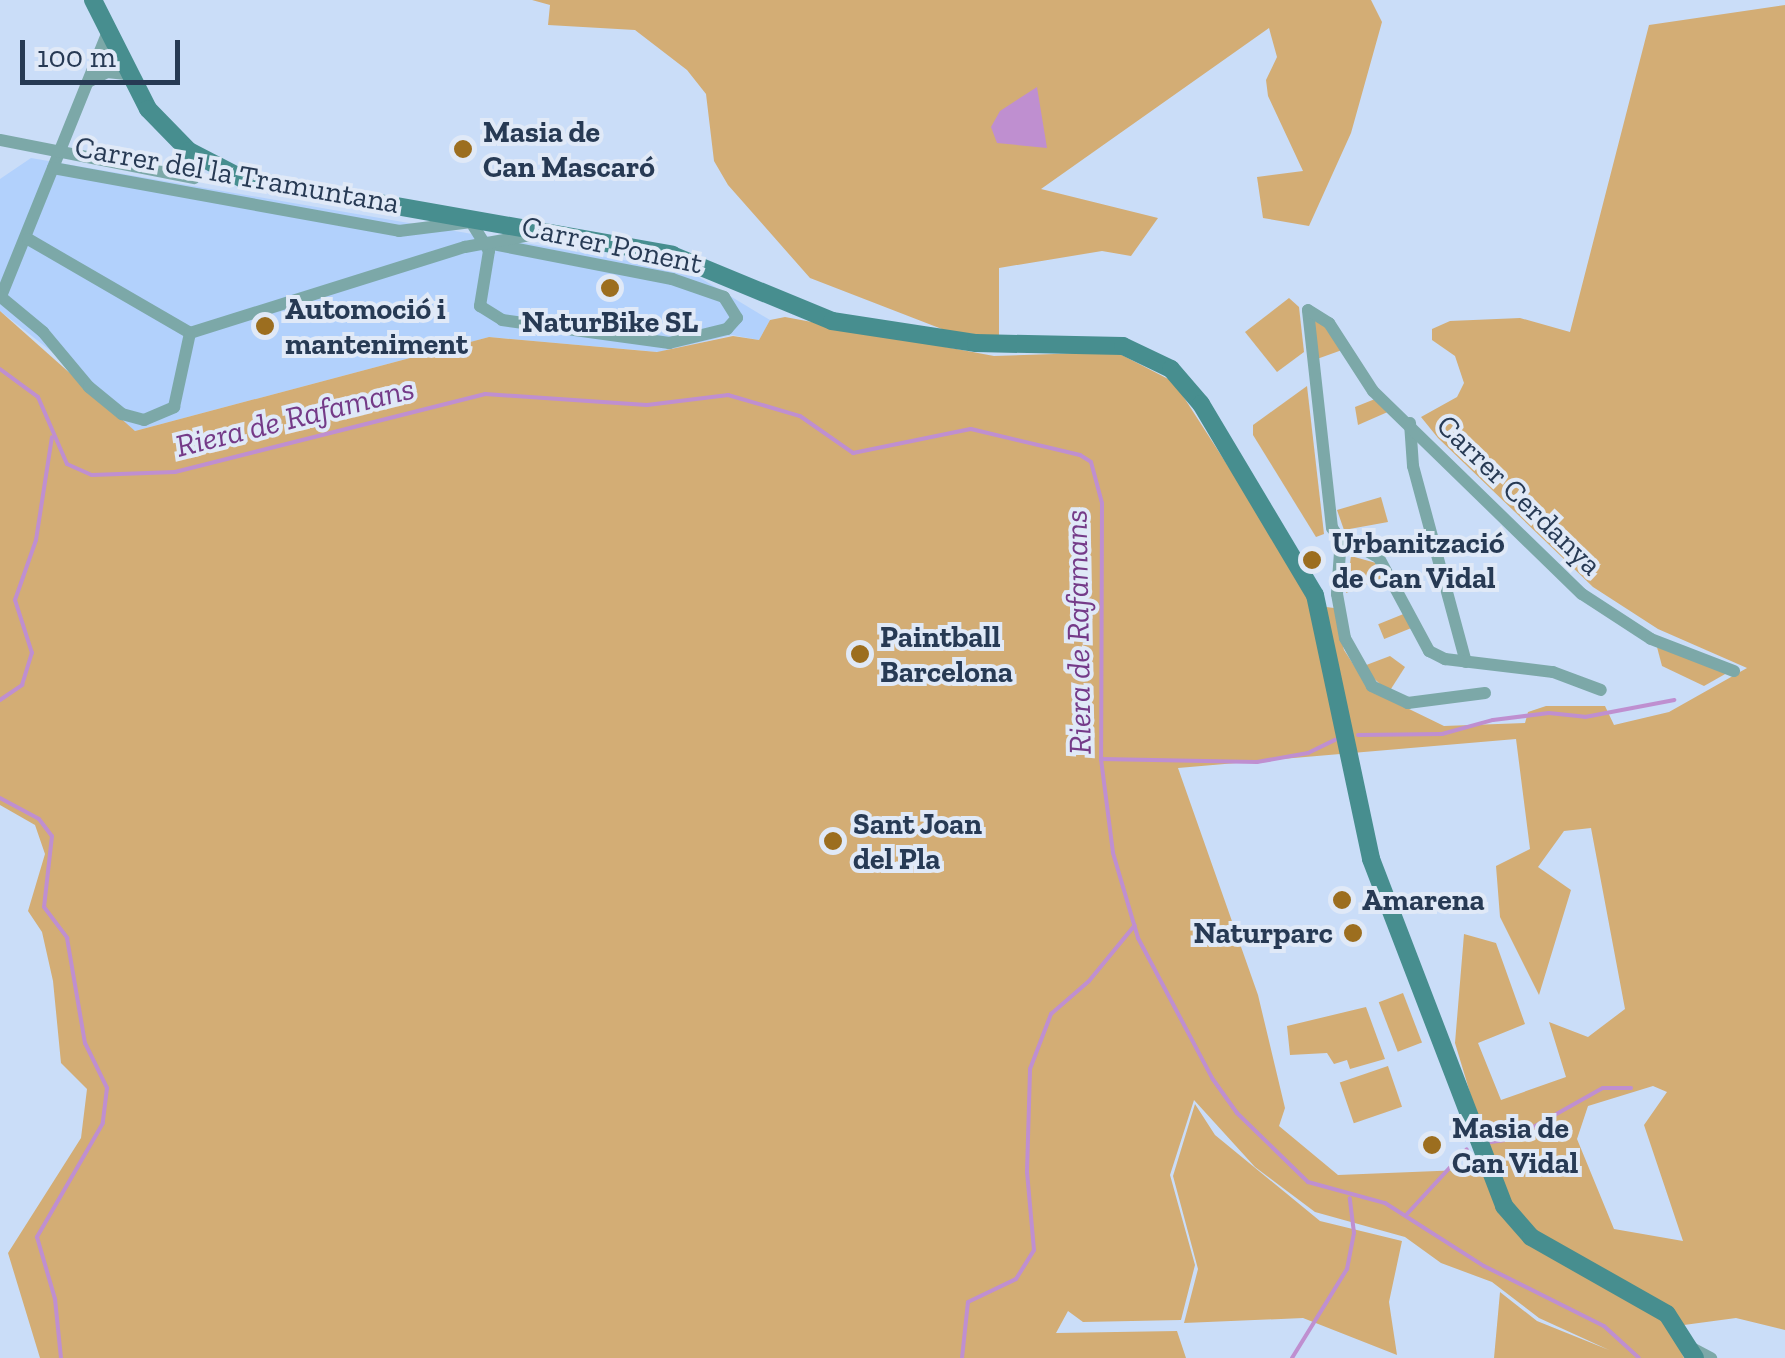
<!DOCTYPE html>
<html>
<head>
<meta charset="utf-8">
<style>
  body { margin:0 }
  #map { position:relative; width:1785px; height:1358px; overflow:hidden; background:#caddf8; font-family:"Zilla Slab",serif }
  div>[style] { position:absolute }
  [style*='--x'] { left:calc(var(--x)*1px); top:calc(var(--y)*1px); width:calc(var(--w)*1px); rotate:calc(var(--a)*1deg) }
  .built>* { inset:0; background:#b2d1fc }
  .green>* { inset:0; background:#d3ad75; transform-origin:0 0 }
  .water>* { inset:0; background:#bf8fd0 }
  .stream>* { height:4px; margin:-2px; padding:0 2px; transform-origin:2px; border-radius:2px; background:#bf8fd0 }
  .street>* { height:12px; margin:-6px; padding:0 6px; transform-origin:6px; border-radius:6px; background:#7ca8a8 }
  .secondary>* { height:18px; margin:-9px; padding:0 9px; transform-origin:9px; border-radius:9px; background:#478e8f }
  .dots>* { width:28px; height:28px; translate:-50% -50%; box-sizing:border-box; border:5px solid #e0e9f7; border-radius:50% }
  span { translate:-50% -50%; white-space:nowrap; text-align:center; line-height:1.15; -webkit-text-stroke:8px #e0e9f7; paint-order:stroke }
  .poi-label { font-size:30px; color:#273a54; font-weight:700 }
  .left { translate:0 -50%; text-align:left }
  .right { translate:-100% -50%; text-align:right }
  .street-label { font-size:30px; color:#273a54 }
  .water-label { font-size:32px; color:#743a88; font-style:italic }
  .scale { position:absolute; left:20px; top:40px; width:160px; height:45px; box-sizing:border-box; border:5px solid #273a54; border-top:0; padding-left:12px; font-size:30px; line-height:35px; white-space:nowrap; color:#273a54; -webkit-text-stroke:8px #e0e9f7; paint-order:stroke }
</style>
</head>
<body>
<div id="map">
  <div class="built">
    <div style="clip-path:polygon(31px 158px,647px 264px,697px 276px,770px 320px,759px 340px,732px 335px,659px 352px,489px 337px,135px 431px,88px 394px,61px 359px,0 311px,0 179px)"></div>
  </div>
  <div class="green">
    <div style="clip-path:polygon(532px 0,1371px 0,1382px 22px,1351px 133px,1309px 226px,1263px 218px,1257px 177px,1303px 171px,1268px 96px,1266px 80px,1277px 57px,1269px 28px,1041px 189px,1158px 218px,1131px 256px,1102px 251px,999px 268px,999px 337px,947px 331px,810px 278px,728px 185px,714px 161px,706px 94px,687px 70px,635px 30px,548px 25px,550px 5px)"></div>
    <div style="clip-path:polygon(evenodd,1785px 5px,1785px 1330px,1736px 1318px,1669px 1327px,1684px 1358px,1494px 1358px,1500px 1292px,1537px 1321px,1609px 1350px,1539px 1318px,1492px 1282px,1441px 1263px,1405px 1237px,1315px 1212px,1255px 1167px,1194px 1100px,1170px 1175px,1195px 1265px,1181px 1320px,1083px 1322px,1068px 1311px,1056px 1333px,1177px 1331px,1186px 1358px,40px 1358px,8px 1253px,81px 1138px,87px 1089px,61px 1063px,53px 981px,42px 932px,28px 911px,45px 854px,35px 825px,0 805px,0 311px,135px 431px,489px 337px,657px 352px,733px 336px,759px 340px,770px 320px,785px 317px,994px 356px,1116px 352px,1174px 382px,1318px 606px,1334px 608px,1344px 650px,1370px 690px,1444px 726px,1525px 723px,1528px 712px,1546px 706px,1605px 706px,1614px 725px,1669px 712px,1747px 668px,1658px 629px,1593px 587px,1438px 438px,1421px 417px,1457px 397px,1464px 383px,1455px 356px,1432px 340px,1432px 329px,1450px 321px,1520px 318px,1570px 332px,1649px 25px,1785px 5px,1516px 739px,1530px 849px,1496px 866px,1500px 917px,1539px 995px,1571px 890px,1538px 867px,1564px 831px,1591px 828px,1625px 1009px,1588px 1037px,1549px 1022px,1566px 1077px,1501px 1100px,1478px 1043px,1525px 1024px,1496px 943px,1464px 934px,1455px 1043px,1490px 1159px,1462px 1170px,1338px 1175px,1279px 1126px,1285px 1108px,1258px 995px,1178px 768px,1516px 739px,1785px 5px,1653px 1086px,1667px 1092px,1644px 1125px,1683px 1241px,1614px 1229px,1577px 1139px,1588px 1106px,1653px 1086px)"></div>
    <div style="clip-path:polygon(1289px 298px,1299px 307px,1304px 352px,1277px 372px,1245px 332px)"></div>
    <div style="clip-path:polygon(1314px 320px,1325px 326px,1342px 350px,1317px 359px)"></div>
    <div style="clip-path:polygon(1307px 386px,1324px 534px,1316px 537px,1253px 435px,1253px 425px)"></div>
    <div style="clip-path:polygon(1375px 399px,1390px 411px,1358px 425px,1355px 407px)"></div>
    <div style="clip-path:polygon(1381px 497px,1388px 522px,1344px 530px,1337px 510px)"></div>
    <div style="clip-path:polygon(1351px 556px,1376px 563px,1387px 576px,1346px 593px)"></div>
    <div style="left:1406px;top:613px;width:16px;height:30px;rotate:68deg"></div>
    <div style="clip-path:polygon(1657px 647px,1727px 673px,1704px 686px,1662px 666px)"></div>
    <div style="clip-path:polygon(1390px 656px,1405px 667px,1389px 692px,1361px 667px)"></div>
    <div style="left:1403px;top:993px;width:53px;height:26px;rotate:69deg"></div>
    <div style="clip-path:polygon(1366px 1007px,1385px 1059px,1350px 1069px,1347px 1060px,1334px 1064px,1327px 1053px,1290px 1055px,1287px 1026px)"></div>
    <div style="left:1388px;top:1066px;width:43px;height:51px;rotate:71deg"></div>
    <div style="clip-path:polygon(1195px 1104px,1215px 1135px,1320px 1221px,1402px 1241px,1389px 1302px,1397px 1355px,1303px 1318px,1184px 1323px,1198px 1269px,1173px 1176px)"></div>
  </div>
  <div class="water">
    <div style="clip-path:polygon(1037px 87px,1047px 148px,997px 143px,991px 127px,1000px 111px)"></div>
  </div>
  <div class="stream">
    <div style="--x:0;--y:369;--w:47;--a:36.4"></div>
    <div style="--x:38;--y:397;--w:73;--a:66.6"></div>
    <div style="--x:67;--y:464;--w:27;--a:24"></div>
    <div style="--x:92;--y:475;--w:83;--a:-2.1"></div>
    <div style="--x:175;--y:472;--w:320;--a:-14.1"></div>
    <div style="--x:485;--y:394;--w:162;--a:3.9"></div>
    <div style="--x:647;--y:405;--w:82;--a:-7"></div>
    <div style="--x:728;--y:395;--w:75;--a:16.3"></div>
    <div style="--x:800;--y:416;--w:65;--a:34.9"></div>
    <div style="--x:853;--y:453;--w:120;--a:-11.5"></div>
    <div style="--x:971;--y:429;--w:112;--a:13.4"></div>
    <div style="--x:1080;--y:455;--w:13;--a:32"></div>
    <div style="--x:1091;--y:462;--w:42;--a:75"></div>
    <div style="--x:1102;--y:503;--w:256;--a:90.2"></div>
    <div style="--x:1101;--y:759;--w:95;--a:82.7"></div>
    <div style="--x:1113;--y:853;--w:89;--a:73.6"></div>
    <div style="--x:1138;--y:938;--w:158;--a:62.1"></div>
    <div style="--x:1212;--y:1078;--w:43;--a:54.5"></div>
    <div style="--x:1237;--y:1113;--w:99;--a:44.2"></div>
    <div style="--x:1308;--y:1182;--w:80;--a:15.3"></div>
    <div style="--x:1385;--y:1203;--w:117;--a:32.5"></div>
    <div style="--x:1484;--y:1266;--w:134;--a:26.6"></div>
    <div style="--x:1604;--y:1326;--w:47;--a:42.4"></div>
    <div style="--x:0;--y:700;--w:27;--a:-34"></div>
    <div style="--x:22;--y:685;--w:34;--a:-73"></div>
    <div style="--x:32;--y:653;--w:56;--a:-107.8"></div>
    <div style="--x:15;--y:600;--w:64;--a:-70.7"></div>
    <div style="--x:36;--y:540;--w:104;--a:-81.2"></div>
    <div style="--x:1358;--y:735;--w:84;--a:-0.7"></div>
    <div style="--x:1442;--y:734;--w:53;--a:-15.4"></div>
    <div style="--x:1493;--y:720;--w:56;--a:-7.1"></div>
    <div style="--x:1549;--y:713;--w:36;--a:6"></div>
    <div style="--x:1585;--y:717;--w:91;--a:-10.8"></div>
    <div style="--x:1101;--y:759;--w:156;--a:1.1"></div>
    <div style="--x:1257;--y:762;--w:52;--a:-10"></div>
    <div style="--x:1308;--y:753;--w:30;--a:-26"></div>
    <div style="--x:0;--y:798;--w:44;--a:28.3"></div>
    <div style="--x:39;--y:819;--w:21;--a:53"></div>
    <div style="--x:52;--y:836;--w:71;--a:96.4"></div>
    <div style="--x:44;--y:907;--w:39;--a:53"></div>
    <div style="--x:67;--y:938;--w:107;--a:80.3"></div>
    <div style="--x:85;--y:1043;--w:50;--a:63.9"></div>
    <div style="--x:107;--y:1088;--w:35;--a:97"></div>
    <div style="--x:103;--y:1123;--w:132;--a:120.1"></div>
    <div style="--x:37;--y:1237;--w:65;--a:73.8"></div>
    <div style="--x:55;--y:1299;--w:59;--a:84.2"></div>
    <div style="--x:1491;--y:1142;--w:21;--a:-8"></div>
    <div style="--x:1512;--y:1139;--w:104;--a:-29.3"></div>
    <div style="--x:1603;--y:1088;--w:28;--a:0"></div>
    <div style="--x:1407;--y:1214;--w:88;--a:-47.3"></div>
    <div style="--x:962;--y:1358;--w:56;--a:-83.9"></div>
    <div style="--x:968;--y:1302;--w:53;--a:-25.6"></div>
    <div style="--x:1016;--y:1279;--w:34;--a:-58"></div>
    <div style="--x:1034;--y:1250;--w:78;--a:-95.1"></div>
    <div style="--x:1027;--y:1172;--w:103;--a:-88.3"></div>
    <div style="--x:1030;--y:1069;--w:59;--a:-69.1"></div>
    <div style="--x:1051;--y:1014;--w:50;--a:-41"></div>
    <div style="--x:1089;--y:981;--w:72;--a:-50.6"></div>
    <div style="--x:1292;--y:1358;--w:105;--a:-58.3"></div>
    <div style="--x:1347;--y:1269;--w:37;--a:-79"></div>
    <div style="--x:1354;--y:1233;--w:35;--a:-97"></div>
  </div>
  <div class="street">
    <div style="--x:107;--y:34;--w:284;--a:112"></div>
    <div style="--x:1;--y:297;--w:55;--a:39.8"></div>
    <div style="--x:43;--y:332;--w:72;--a:50.1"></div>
    <div style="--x:89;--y:387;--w:43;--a:39.3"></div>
    <div style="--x:122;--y:414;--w:23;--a:15"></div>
    <div style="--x:144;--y:420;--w:33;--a:-23"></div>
    <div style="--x:174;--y:407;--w:76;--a:-77.8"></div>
    <div style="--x:90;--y:81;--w:19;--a:-28"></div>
    <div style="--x:107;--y:72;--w:19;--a:6"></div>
    <div style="--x:0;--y:140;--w:198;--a:11.1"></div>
    <div style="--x:53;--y:168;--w:352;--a:10.3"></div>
    <div style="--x:399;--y:231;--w:73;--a:-7.1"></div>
    <div style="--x:471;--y:222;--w:34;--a:58"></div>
    <div style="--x:489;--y:251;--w:56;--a:99.3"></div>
    <div style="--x:480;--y:306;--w:26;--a:32"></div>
    <div style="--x:502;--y:320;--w:169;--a:7.8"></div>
    <div style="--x:669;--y:343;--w:60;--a:-13.6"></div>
    <div style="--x:727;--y:329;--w:15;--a:-48"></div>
    <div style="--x:737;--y:318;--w:25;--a:-122"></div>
    <div style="--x:724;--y:297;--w:55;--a:-160.9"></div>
    <div style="--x:672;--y:279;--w:189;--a:-169"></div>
    <div style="--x:28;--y:239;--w:187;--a:30.1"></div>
    <div style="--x:190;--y:333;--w:288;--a:-17.4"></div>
    <div style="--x:465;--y:247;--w:72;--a:-10.4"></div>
    <div style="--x:1410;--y:423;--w:43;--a:86"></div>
    <div style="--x:1413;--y:466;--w:203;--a:74.9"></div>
    <div style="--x:1345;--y:547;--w:23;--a:-124"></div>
    <div style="--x:1332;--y:528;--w:219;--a:-96.3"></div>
    <div style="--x:1308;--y:310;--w:25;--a:32"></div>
    <div style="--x:1329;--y:323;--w:81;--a:57.1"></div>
    <div style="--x:1373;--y:391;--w:291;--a:44.2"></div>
    <div style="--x:1582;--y:594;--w:82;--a:33.1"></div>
    <div style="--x:1651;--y:639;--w:89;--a:21.1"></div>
    <div style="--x:1485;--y:693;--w:78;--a:172.6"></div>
    <div style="--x:1408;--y:703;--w:40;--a:-155"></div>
    <div style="--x:1372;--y:686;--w:55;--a:-119.4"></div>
    <div style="--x:1345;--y:638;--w:45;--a:-100.3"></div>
    <div style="--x:1337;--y:594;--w:42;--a:-85.9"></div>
    <div style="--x:1340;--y:552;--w:17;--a:-24"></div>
    <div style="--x:1356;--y:545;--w:26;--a:29"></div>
    <div style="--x:1379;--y:558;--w:106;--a:61.7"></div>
    <div style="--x:1429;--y:651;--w:18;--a:27"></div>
    <div style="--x:1445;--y:659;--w:109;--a:6.9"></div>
    <div style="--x:1553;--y:672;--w:51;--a:20.6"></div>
    <div style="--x:1690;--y:1347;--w:24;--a:28"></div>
  </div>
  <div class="secondary">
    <div style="--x:93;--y:0;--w:122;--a:63.2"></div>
    <div style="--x:148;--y:109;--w:59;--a:45.7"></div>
    <div style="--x:189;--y:151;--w:61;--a:27.4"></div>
    <div style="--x:243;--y:179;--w:436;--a:10"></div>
    <div style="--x:672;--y:255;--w:173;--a:22.4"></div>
    <div style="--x:832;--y:321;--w:146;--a:8.7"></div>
    <div style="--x:976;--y:343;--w:147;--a:1.2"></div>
    <div style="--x:1123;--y:346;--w:53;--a:25.6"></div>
    <div style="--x:1171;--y:369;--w:46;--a:49.4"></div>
    <div style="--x:1201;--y:404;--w:222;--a:59.2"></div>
    <div style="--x:1315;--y:595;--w:270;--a:78"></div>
    <div style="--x:1371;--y:859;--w:372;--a:69"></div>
    <div style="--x:1504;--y:1206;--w:41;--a:48.9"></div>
    <div style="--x:1531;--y:1237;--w:156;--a:29.5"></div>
    <div style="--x:1667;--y:1314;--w:52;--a:57.5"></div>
  </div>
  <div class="dots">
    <div style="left:463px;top:149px;background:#9c6e1f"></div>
    <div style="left:610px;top:288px;background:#9c6e1f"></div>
    <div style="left:265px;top:326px;background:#9c6e1f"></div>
    <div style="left:1312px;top:560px;background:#9c6e1f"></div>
    <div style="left:860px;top:654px;background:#9c6e1f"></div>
    <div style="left:833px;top:841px;background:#9c6e1f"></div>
    <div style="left:1342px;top:900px;background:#9c6e1f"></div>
    <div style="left:1353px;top:933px;background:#9c6e1f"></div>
    <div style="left:1432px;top:1145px;background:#9c6e1f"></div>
  </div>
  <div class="poi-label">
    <span class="left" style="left:483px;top:149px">Masia de<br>Can Mascaró</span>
    <span class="left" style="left:285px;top:326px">Automoció i<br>manteniment</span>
    <span style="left:610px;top:322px">NaturBike SL</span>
    <span class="left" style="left:1332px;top:560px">Urbanització<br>de Can Vidal</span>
    <span class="left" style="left:880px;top:654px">Paintball<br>Barcelona</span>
    <span class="left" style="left:853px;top:841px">Sant Joan<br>del Pla</span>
    <span class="left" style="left:1362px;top:900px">Amarena</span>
    <span class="right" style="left:1333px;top:933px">Naturparc</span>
    <span class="left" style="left:1452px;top:1145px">Masia de<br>Can Vidal</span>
  </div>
  <div class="street-label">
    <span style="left:237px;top:175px;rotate:10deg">Carrer del la Tramuntana</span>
    <span style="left:612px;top:245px;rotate:12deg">Carrer Ponent</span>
    <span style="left:1519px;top:495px;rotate:44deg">Carrer Cerdanya</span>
  </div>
  <div class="water-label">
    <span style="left:295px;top:417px;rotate:-14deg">Riera de Rafamans</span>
    <span style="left:1078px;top:632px;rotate:-91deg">Riera de Rafamans</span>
  </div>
  <div class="scale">100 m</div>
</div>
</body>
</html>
